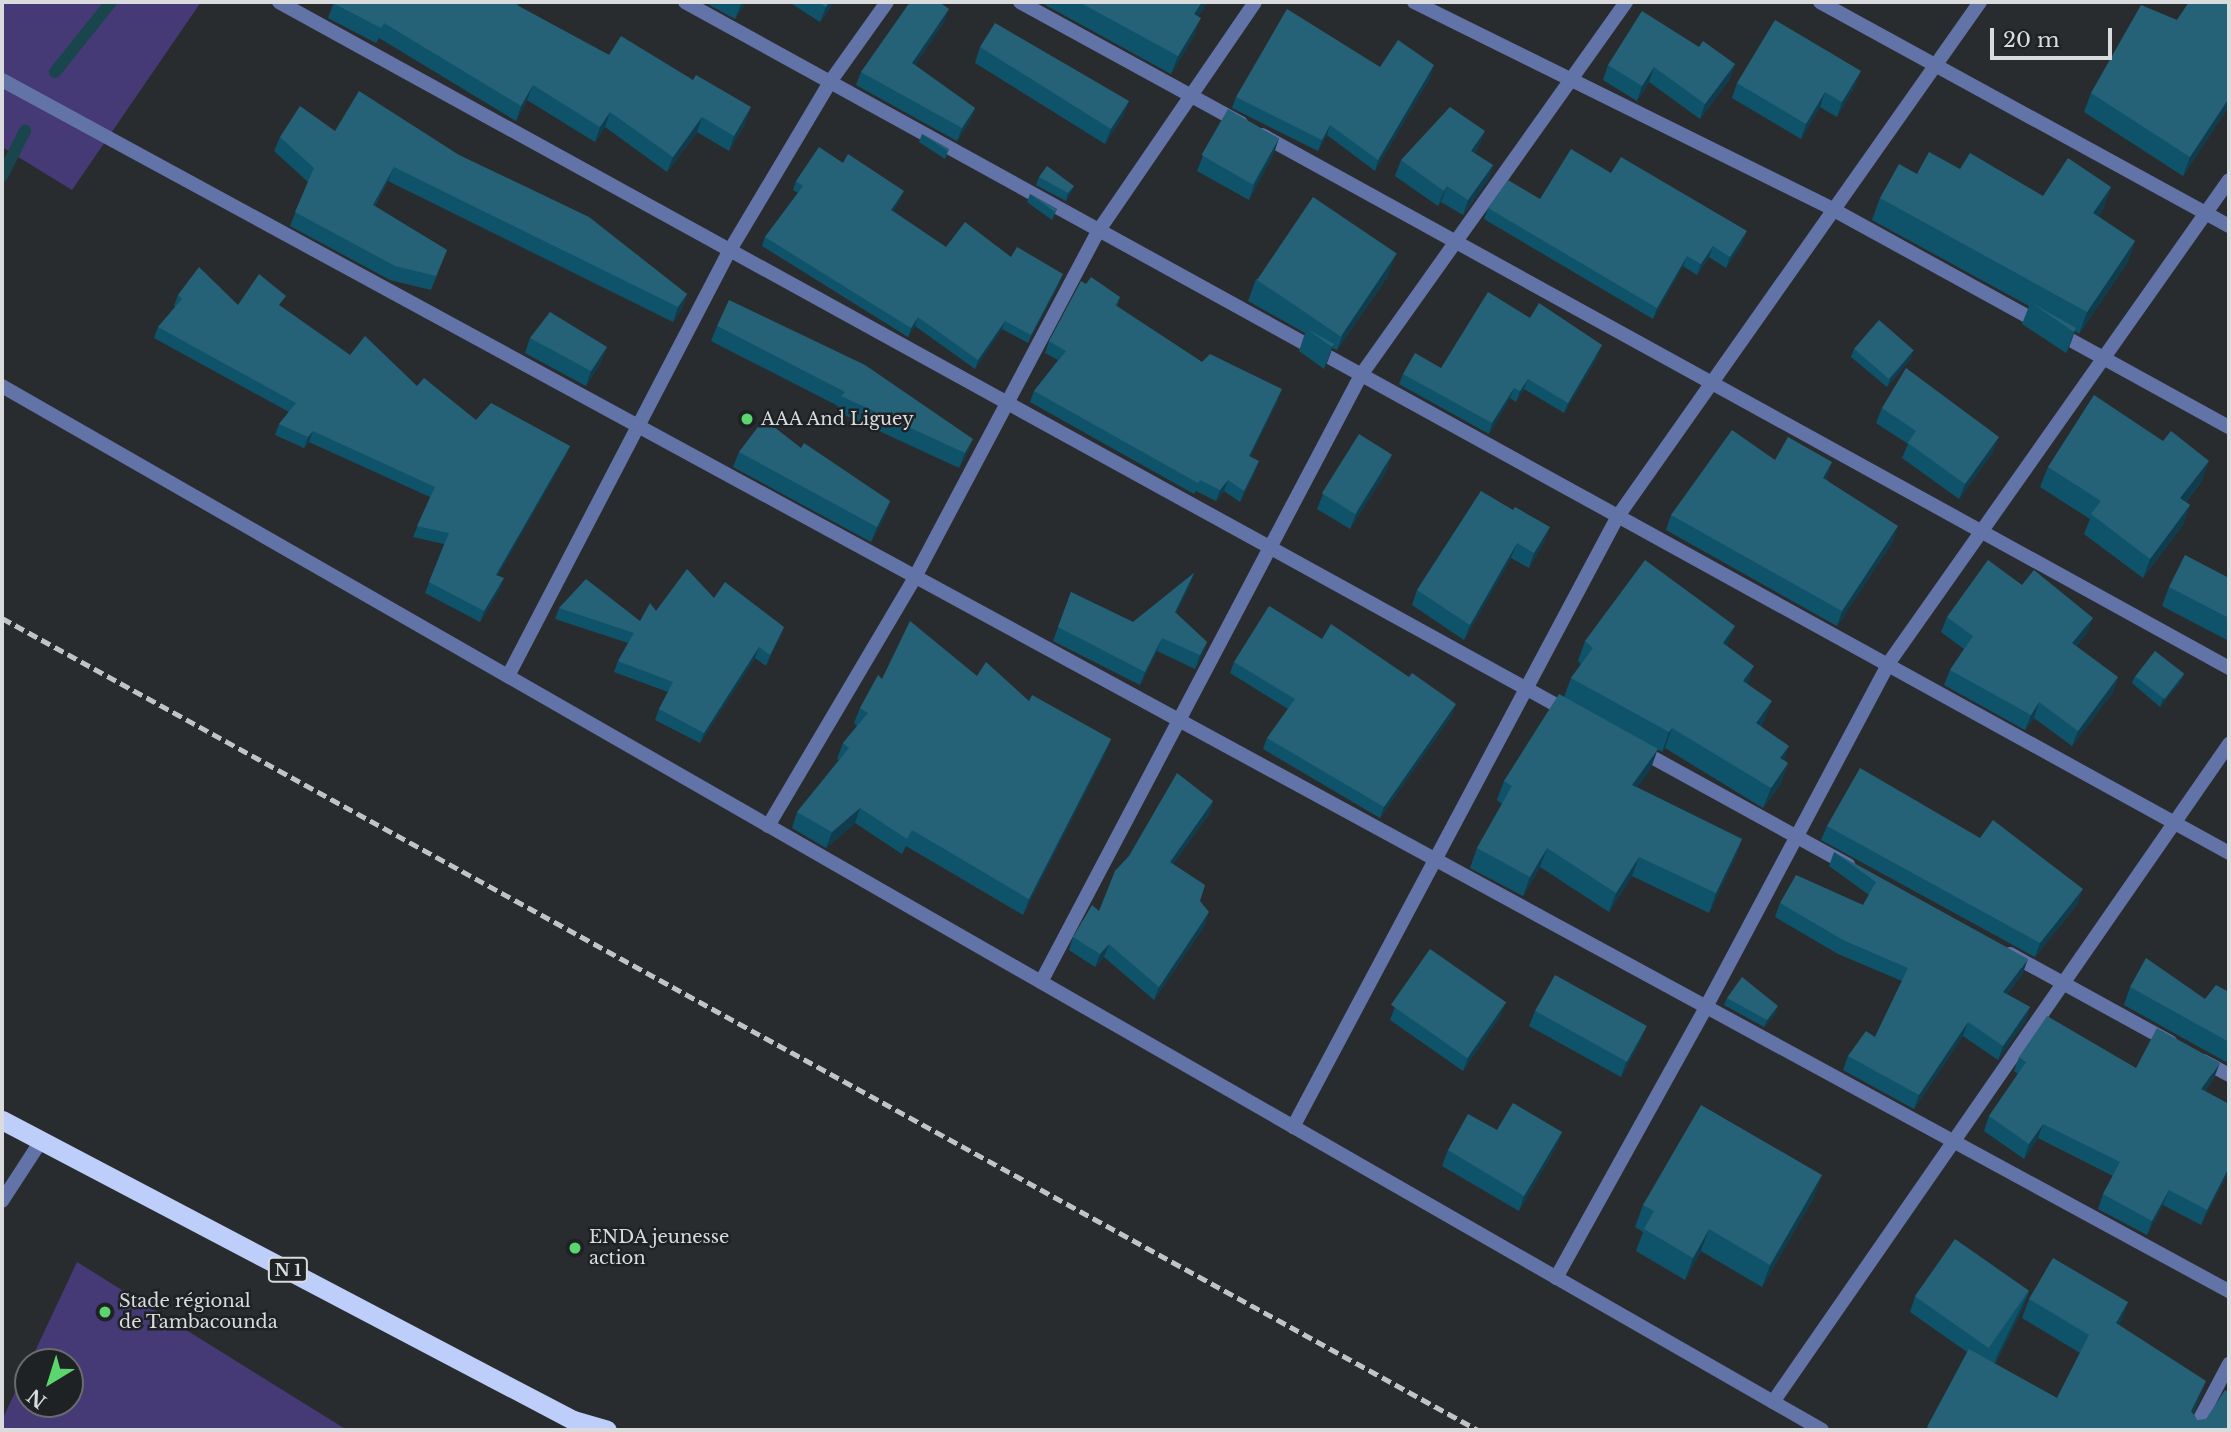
<!DOCTYPE html>
<html>
<head>
<meta charset="utf-8">
<style>
  body { margin:0 }
  #map { position:relative; width:2231px; height:1432px; overflow:hidden; background:#292c2f; font-family:"Libre Baskerville",serif }
  div>[style] { position:absolute }
  [style*='--x'] { left:calc(var(--x)*1px); top:calc(var(--y)*1px); width:calc(var(--w)*1px); rotate:calc(var(--a)*1deg) }
  .green>* { inset:0; background:#453a75 }
  .stream>* { height:12px; margin:-6px; padding:0 6px; transform-origin:6px; border-radius:6px; background:#18464c }
  .service>* { height:14px; margin:-7px; padding:0 7px; transform-origin:7px; border-radius:7px; background:#6273a7 }
  .minor>* { height:14px; margin:-7px; padding:0 7px; transform-origin:7px; border-radius:7px; background:#6273a7 }
  .trunk>* { height:19px; margin:-9.5px; padding:0 9.5px; transform-origin:9.5px; border-radius:9.5px; background:#bdcefa }
  .rail>* { height:5px; margin-top:-2.5px; transform-origin:0; background:repeating-linear-gradient(90deg,#c1c3c6 0 10px,transparent 0 15px) }
  .wall>* { inset:0; background:#0f536b }
  .shaded-wall>* { inset:0; background:#103d4e }
  .building>* { inset:0; background:#256277; transform-origin:0 0 }
  .dots>* { width:19px; height:19px; translate:-50% -50%; box-sizing:border-box; border:4px solid #1f2225; border-radius:50% }
  span { translate:-50% -50%; white-space:nowrap; text-align:center; line-height:1.15; -webkit-text-stroke:5px #1f2225; paint-order:stroke }
  .shield-label span { padding:2px 5px; background:#1f2225; border:2px solid; border-radius:5px; -webkit-text-stroke-width:0 }
  .shield-label { font-size:16px; color:#d9dbdd; font-weight:700 }
  .poi-label { font-size:18px; color:#d9dbdd }
  .left { translate:0 -50%; text-align:left }
  .frame { position:absolute; inset:0; border:4px solid #d9dbdd; pointer-events:none }
  .north { position:absolute; left:14px; top:1348px; width:70px; height:70px; box-sizing:border-box; background:#1f2225; border:2px solid #696c6f; border-radius:50%; rotate:218deg; font-size:19px; font-weight:700; line-height:28px; text-align:center; color:#d9dbdd }
  .north::after { content:''; display:block; margin:auto; width:24px; height:32px; background:#5bd56e; clip-path:polygon(50% 0,100% 100%,50% 72%,0 100%) }
  .scale { position:absolute; left:1990px; top:28px; width:122px; height:32px; box-sizing:border-box; border:4px solid #d9dbdd; border-top:0; padding-left:9px; font-size:21px; line-height:24px; white-space:nowrap; color:#d9dbdd; -webkit-text-stroke:5px #1f2225; paint-order:stroke }
</style>
</head>
<body>
<div id="map">
  <div class="green">
    <div style="clip-path:polygon(2px 2px,201px 2px,72px 190px,2px 147px)"></div>
    <div style="clip-path:polygon(77px 1262px,347px 1430px,2px 1430px,2px 1420px,28px 1365px,28px 1404px,70px 1404px,70px 1362px,30px 1362px)"></div>
  </div>
  <div class="stream">
    <div style="--x:55;--y:72;--w:90;--a:-51.3"></div>
    <div style="--x:2;--y:176;--w:51;--a:-62.9"></div>
  </div>
  <div class="service">
    <div style="--x:2;--y:1201;--w:72;--a:-57"></div>
  </div>
  <div class="minor">
    <div style="--x:279;--y:2;--w:1472;--a:28.83"></div>
    <div style="--x:685;--y:2;--w:1763;--a:28.86"></div>
    <div style="--x:1020;--y:2;--w:252;--a:28.7"></div>
    <div style="--x:1414;--y:2;--w:469;--a:26.3"></div>
    <div style="--x:1834;--y:210;--w:451;--a:28.8"></div>
    <div style="--x:1820;--y:2;--w:466;--a:28.7"></div>
    <div style="--x:2;--y:80;--w:2535;--a:28.54"></div>
    <div style="--x:1262;--y:135;--w:1104;--a:28.86"></div>
    <div style="--x:2;--y:386;--w:2098;--a:29.84"></div>
    <div style="--x:508;--y:676;--w:480;--a:-62.5"></div>
    <div style="--x:730;--y:250;--w:196;--a:-59.2"></div>
    <div style="--x:830;--y:82;--w:98;--a:-54.5"></div>
    <div style="--x:1639;--y:750;--w:239;--a:28.8"></div>
    <div style="--x:768;--y:826;--w:289;--a:-59.4"></div>
    <div style="--x:915;--y:577;--w:393;--a:-62.1"></div>
    <div style="--x:1099;--y:230;--w:276;--a:-55.6"></div>
    <div style="--x:2010;--y:954;--w:183;--a:28.8"></div>
    <div style="--x:1041;--y:982;--w:686;--a:-62.2"></div>
    <div style="--x:1361;--y:375;--w:458;--a:-54.6"></div>
    <div style="--x:2203;--y:1061;--w:30;--a:28"></div>
    <div style="--x:1293;--y:1127;--w:692;--a:-61.99"></div>
    <div style="--x:1618;--y:516;--w:629;--a:-54.84"></div>
    <div style="--x:1556;--y:1278;--w:310;--a:-61"></div>
    <div style="--x:1706;--y:1007;--w:388;--a:-62"></div>
    <div style="--x:1888;--y:664;--w:592;--a:-54.83"></div>
    <div style="--x:1773;--y:1402;--w:801;--a:-55.28"></div>
    <div style="--x:2194;--y:1430;--w:75;--a:-62.1"></div>
  </div>
  <div class="trunk">
    <div style="--x:2;--y:1120;--w:645;--a:27.72"></div>
    <div style="--x:573;--y:1420;--w:35;--a:16"></div>
  </div>
  <div class="rail">
    <div style="--x:2;--y:618;--w:1685;--a:28.82"></div>
  </div>
  <div class="wall">
    <div style="clip-path:polygon(334px 2px,520px 2px,518px 6px,609px 55px,746px 122px,729px 151px,697px 132px,667px 172px,605px 127px,595px 142px,527px 100px,516px 121px,379px 38px,376px 43px,328px 18px)"></div>
    <div style="clip-path:polygon(704px 2px,746px 2px,735px 19px)"></div>
    <div style="clip-path:polygon(789px 2px,834px 2px,820px 22px)"></div>
    <div style="clip-path:polygon(1040px 2px,1208px 2px,1198px 16px,1194px 36px,1171px 74px)"></div>
    <div style="clip-path:polygon(2189px 2px,2229px 2px,2229px 106px,2183px 176px,2084px 112px,2091px 93px,2177px 20px)"></div>
    <div style="clip-path:polygon(944px 22px,915px 65px,975px 108px,970px 121px,957px 141px,856px 85px,861px 72px)"></div>
    <div style="clip-path:polygon(980px 47px,1129px 101px,1123px 116px,1105px 144px,975px 63px)"></div>
    <div style="clip-path:polygon(1699px 47px,1735px 64px,1729px 80px,1700px 119px,1649px 82px,1637px 101px,1603px 80px,1608px 65px)"></div>
    <div style="clip-path:polygon(1380px 67px,1431px 76px,1375px 171px,1327px 135px,1318px 151px,1232px 108px,1236px 97px)"></div>
    <div style="clip-path:polygon(1737px 83px,1855px 86px,1837px 117px,1820px 107px,1801px 139px,1732px 98px)"></div>
    <div style="clip-path:polygon(335px 131px,459px 155px,687px 294px,682px 308px,673px 322px,388px 181px,375px 206px,447px 250px,431px 290px,390px 280px,290px 226px,308px 182px,274px 151px,280px 137px)"></div>
    <div style="clip-path:polygon(922px 134px,949px 149px,945px 159px,919px 142px)"></div>
    <div style="clip-path:polygon(1279px 138px,1274px 153px,1249px 200px,1197px 171px,1203px 156px)"></div>
    <div style="clip-path:polygon(1479px 146px,1474px 154px,1493px 165px,1488px 180px,1463px 215px,1441px 202px,1438px 206px,1395px 176px,1401px 160px)"></div>
    <div style="clip-path:polygon(843px 163px,900px 200px,893px 211px,946px 247px,1011px 257px,1060px 282px,1028px 343px,1002px 329px,975px 369px,915px 326px,908px 337px,762px 246px,765px 237px,798px 193px,793px 190px,796px 181px)"></div>
    <div style="clip-path:polygon(1960px 169px,2043px 196px,2111px 187px,2103px 209px,2098px 216px,2135px 241px,2127px 263px,2079px 334px,2075px 331px,2068px 350px,2066px 353px,2022px 324px,2029px 306px,1872px 220px,1880px 198px,1917px 174px)"></div>
    <div style="clip-path:polygon(1611px 173px,1743px 242px,1726px 268px,1709px 257px,1697px 275px,1683px 266px,1653px 319px,1484px 219px,1488px 208px,1540px 199px)"></div>
    <div style="clip-path:polygon(1039px 177px,1074px 186px,1071px 193px,1066px 201px,1036px 185px)"></div>
    <div style="clip-path:polygon(1030px 194px,1057px 209px,1052px 220px,1027px 202px)"></div>
    <div style="clip-path:polygon(1388px 276px,1337px 350px,1332px 348px,1324px 369px,1299px 351px,1305px 333px,1248px 301px,1256px 279px)"></div>
    <div style="clip-path:polygon(1086px 284px,1120px 297px,1117px 306px,1202px 362px,1278px 400px,1250px 457px,1255px 472px,1240px 502px,1224px 491px,1216px 501px,1196px 491px,1194px 494px,1030px 402px,1034px 391px,1058px 360px,1045px 353px,1049px 341px)"></div>
    <div style="clip-path:polygon(178px 295px,238px 305px,282px 307px,350px 355px,417px 386px,476px 420px,570px 446px,565px 457px,498px 575px,500px 589px,480px 622px,425px 593px,444px 544px,413px 537px,430px 497px,309px 442px,304px 448px,275px 435px,279px 424px,289px 412px,154px 338px,158px 327px,175px 307px,174px 306px)"></div>
    <div style="clip-path:polygon(1530px 318px,1598px 356px,1564px 413px,1524px 389px,1516px 402px,1510px 398px,1489px 434px,1399px 384px,1403px 374px,1441px 368px)"></div>
    <div style="clip-path:polygon(717px 326px,967px 454px,959px 468px,836px 411px,838px 406px,711px 341px)"></div>
    <div style="clip-path:polygon(530px 338px,601px 362px,586px 386px,525px 353px)"></div>
    <div style="clip-path:polygon(1854px 349px,1911px 358px,1887px 387px,1851px 357px)"></div>
    <div style="clip-path:polygon(1882px 408px,1993px 452px,1959px 499px,1902px 458px,1908px 444px,1876px 423px)"></div>
    <div style="clip-path:polygon(801px 448px,890px 501px,885px 516px,871px 542px,733px 467px,739px 452px)"></div>
    <div style="clip-path:polygon(1775px 460px,1827px 477px,1826px 479px,1893px 541px,1837px 626px,1666px 530px,1671px 515px)"></div>
    <div style="clip-path:polygon(2048px 467px,2202px 481px,2186px 502px,2190px 505px,2183px 525px,2143px 578px,2084px 534px,2090px 519px,2040px 487px)"></div>
    <div style="clip-path:polygon(1387px 470px,1350px 529px,1317px 509px,1323px 494px)"></div>
    <div style="clip-path:polygon(1481px 491px,1544px 542px,1529px 568px,1511px 558px,1464px 640px,1412px 605px,1417px 590px)"></div>
    <div style="clip-path:polygon(1194px 573px,1189px 587px,1176px 613px,1207px 642px,1202px 656px,1195px 669px,1157px 651px,1140px 685px,1053px 641px,1071px 592px,1133px 622px)"></div>
    <div style="clip-path:polygon(2229px 578px,2229px 641px,2162px 606px,2169px 587px)"></div>
    <div style="clip-path:polygon(714px 598px,784px 627px,766px 666px,755px 658px,700px 743px,655px 720px,659px 709px,668px 692px,614px 672px,618px 661px,628px 643px,555px 619px,559px 608px,640px 621px,656px 611px)"></div>
    <div style="clip-path:polygon(1947px 617px,2087px 633px,2076px 646px,2118px 677px,2113px 692px,2072px 746px,2034px 718px,2025px 730px,1944px 685px,1950px 670px,1964px 649px,1941px 632px)"></div>
    <div style="clip-path:polygon(1585px 641px,1727px 646px,1748px 684px,1764px 721px,1761px 726px,1784px 760px,1788px 763px,1781px 783px,1763px 808px,1665px 748px,1662px 752px,1657px 749px,1651px 768px,1637px 787px,1742px 839px,1735px 858px,1709px 913px,1632px 876px,1609px 912px,1540px 867px,1523px 896px,1470px 868px,1477px 848px,1502px 804px,1497px 800px,1504px 781px,1564px 697px,1571px 678px,1581px 664px,1578px 661px)"></div>
    <div style="clip-path:polygon(1234px 662px,1452px 715px,1380px 818px,1263px 749px,1267px 738px,1288px 709px,1230px 673px)"></div>
    <div style="clip-path:polygon(2184px 674px,2181px 681px,2160px 707px,2132px 683px,2135px 676px)"></div>
    <div style="clip-path:polygon(977px 676px,1029px 701px,1111px 739px,1105px 754px,1023px 915px,906px 846px,902px 854px,855px 823px,826px 848px,792px 828px,797px 812px,839px 760px,837px 759px,843px 743px,857px 726px,854px 723px,860px 708px,882px 679px)"></div>
    <div style="clip-path:polygon(1213px 801px,1209px 814px,1173px 864px,1200px 901px,1205px 925px,1154px 1000px,1104px 957px,1095px 967px,1069px 950px,1073px 937px)"></div>
    <div style="clip-path:polygon(1827px 826px,2078px 903px,2035px 957px,1821px 840px)"></div>
    <div style="clip-path:polygon(1834px 852px,2023px 973px,2007px 994px,2030px 1007px,2025px 1021px,1998px 1060px,1963px 1036px,1914px 1109px,1843px 1070px,1848px 1056px,1875px 1037px,1902px 981px,1838px 954px,1775px 917px,1780px 903px,1863px 905px,1869px 895px,1829px 866px)"></div>
    <div style="clip-path:polygon(2130px 987px,2205px 999px,2229px 992px,2229px 1057px,2226px 1062px,2124px 1005px)"></div>
    <div style="clip-path:polygon(1727px 998px,1775px 1014px,1764px 1027px,1724px 1005px)"></div>
    <div style="clip-path:polygon(1395px 1007px,1501px 1015px,1463px 1071px,1390px 1020px)"></div>
    <div style="clip-path:polygon(1535px 1011px,1641px 1040px,1621px 1077px,1529px 1026px)"></div>
    <div style="clip-path:polygon(2019px 1057px,2136px 1068px,2214px 1078px,2205px 1091px,2229px 1104px,2229px 1171px,2201px 1225px,2163px 1205px,2147px 1235px,2098px 1209px,2103px 1194px,2113px 1176px,2038px 1138px,2024px 1159px,1984px 1131px,1989px 1116px,2018px 1074px,2014px 1071px)"></div>
    <div style="clip-path:polygon(1497px 1130px,1562px 1132px,1556px 1147px,1519px 1211px,1442px 1166px,1448px 1150px)"></div>
    <div style="clip-path:polygon(1814px 1197px,1762px 1287px,1701px 1251px,1685px 1280px,1636px 1251px,1643px 1232px,1635px 1227px,1643px 1205px)"></div>
    <div style="clip-path:polygon(2029px 1291px,2024px 1306px,1995px 1364px,2057px 1398px,2080px 1353px,2022px 1318px,2029px 1299px,2128px 1302px,2119px 1325px,2199px 1400px,2193px 1413px,2197px 1420px,2229px 1430px,1926px 1430px,1967px 1352px,1910px 1312px,1915px 1297px)"></div>
  </div>
  <div class="shaded-wall">
    <div style="clip-path:polygon(742px 2px,746px 2px,735px 19px,741px 4px)"></div>
    <div style="clip-path:polygon(829px 2px,834px 2px,820px 22px,826px 7px)"></div>
    <div style="clip-path:polygon(1202px 2px,1208px 2px,1187px 32px,1194px 14px)"></div>
    <div style="clip-path:polygon(949px 9px,944px 22px,908px 76px,912px 63px)"></div>
    <div style="clip-path:polygon(1201px 18px,1194px 36px,1171px 74px,1178px 56px)"></div>
    <div style="clip-path:polygon(1735px 64px,1729px 80px,1700px 119px,1705px 104px)"></div>
    <div style="clip-path:polygon(1434px 65px,1431px 76px,1375px 171px,1378px 160px)"></div>
    <div style="clip-path:polygon(1654px 67px,1649px 82px,1637px 101px,1642px 86px)"></div>
    <div style="clip-path:polygon(1861px 71px,1855px 86px,1837px 117px,1842px 102px)"></div>
    <div style="clip-path:polygon(533px 85px,527px 100px,516px 121px,521px 106px)"></div>
    <div style="clip-path:polygon(1825px 92px,1820px 107px,1801px 139px,1806px 124px)"></div>
    <div style="clip-path:polygon(2229px 98px,2229px 106px,2183px 176px,2190px 157px)"></div>
    <div style="clip-path:polygon(1129px 101px,1123px 116px,1105px 144px,1111px 129px)"></div>
    <div style="clip-path:polygon(751px 107px,746px 122px,729px 151px,734px 136px)"></div>
    <div style="clip-path:polygon(975px 108px,970px 121px,957px 141px,962px 128px)"></div>
    <div style="clip-path:polygon(610px 112px,605px 127px,595px 142px,600px 127px)"></div>
    <div style="clip-path:polygon(702px 117px,697px 132px,667px 172px,673px 157px)"></div>
    <div style="clip-path:polygon(1330px 125px,1327px 135px,1318px 151px,1322px 140px)"></div>
    <div style="clip-path:polygon(1485px 131px,1479px 146px,1465px 167px,1471px 151px)"></div>
    <div style="clip-path:polygon(1279px 138px,1274px 153px,1249px 200px,1254px 185px)"></div>
    <div style="clip-path:polygon(1493px 165px,1488px 180px,1463px 215px,1468px 200px)"></div>
    <div style="clip-path:polygon(394px 167px,388px 181px,367px 219px,373px 205px)"></div>
    <div style="clip-path:polygon(1074px 186px,1071px 193px,1066px 201px,1068px 193px)"></div>
    <div style="clip-path:polygon(1447px 186px,1441px 202px,1438px 206px,1444px 191px)"></div>
    <div style="clip-path:polygon(2111px 187px,2103px 209px,2085px 235px,2093px 213px)"></div>
    <div style="clip-path:polygon(904px 191px,900px 200px,888px 219px,891px 210px)"></div>
    <div style="clip-path:polygon(1747px 231px,1743px 242px,1726px 268px,1730px 257px)"></div>
    <div style="clip-path:polygon(2135px 241px,2127px 263px,2079px 334px,2087px 312px)"></div>
    <div style="clip-path:polygon(1713px 246px,1709px 257px,1697px 275px,1701px 264px)"></div>
    <div style="clip-path:polygon(1396px 254px,1388px 276px,1337px 350px,1345px 328px)"></div>
    <div style="clip-path:polygon(1687px 256px,1683px 266px,1653px 319px,1657px 308px)"></div>
    <div style="clip-path:polygon(1063px 274px,1060px 282px,1028px 343px,1031px 335px)"></div>
    <div style="clip-path:polygon(687px 294px,682px 308px,673px 322px,678px 307px)"></div>
    <div style="clip-path:polygon(918px 317px,915px 326px,908px 337px,911px 328px)"></div>
    <div style="clip-path:polygon(1005px 321px,1002px 329px,975px 369px,978px 360px)"></div>
    <div style="clip-path:polygon(2076px 328px,2068px 350px,2066px 353px,2074px 332px)"></div>
    <div style="clip-path:polygon(1334px 344px,1326px 366px,1324px 369px,1332px 347px)"></div>
    <div style="clip-path:polygon(1602px 345px,1598px 356px,1564px 413px,1568px 403px)"></div>
    <div style="clip-path:polygon(607px 347px,601px 362px,586px 386px,591px 371px)"></div>
    <div style="clip-path:polygon(1914px 350px,1911px 358px,1887px 387px,1890px 379px)"></div>
    <div style="clip-path:polygon(1528px 379px,1524px 389px,1516px 402px,1520px 391px)"></div>
    <div style="clip-path:polygon(1514px 388px,1510px 398px,1489px 434px,1492px 423px)"></div>
    <div style="clip-path:polygon(1282px 389px,1278px 400px,1245px 467px,1249px 456px)"></div>
    <div style="clip-path:polygon(313px 431px,309px 442px,304px 448px,308px 437px)"></div>
    <div style="clip-path:polygon(1999px 437px,1993px 452px,1959px 499px,1965px 484px)"></div>
    <div style="clip-path:polygon(973px 439px,967px 454px,959px 468px,965px 453px)"></div>
    <div style="clip-path:polygon(570px 446px,565px 457px,492px 586px,496px 575px)"></div>
    <div style="clip-path:polygon(1392px 455px,1387px 470px,1350px 529px,1356px 514px)"></div>
    <div style="clip-path:polygon(1259px 461px,1255px 472px,1240px 502px,1244px 491px)"></div>
    <div style="clip-path:polygon(2209px 461px,2202px 481px,2173px 518px,2180px 498px)"></div>
    <div style="clip-path:polygon(1832px 462px,1827px 477px,1818px 492px,1823px 478px)"></div>
    <div style="clip-path:polygon(1228px 480px,1224px 491px,1216px 501px,1220px 490px)"></div>
    <div style="clip-path:polygon(890px 501px,885px 516px,871px 542px,877px 527px)"></div>
    <div style="clip-path:polygon(2190px 505px,2183px 525px,2143px 578px,2150px 559px)"></div>
    <div style="clip-path:polygon(1898px 526px,1893px 541px,1837px 626px,1842px 611px)"></div>
    <div style="clip-path:polygon(1550px 527px,1544px 542px,1529px 568px,1534px 553px)"></div>
    <div style="clip-path:polygon(1517px 543px,1511px 558px,1464px 640px,1470px 625px)"></div>
    <div style="clip-path:polygon(1194px 573px,1189px 587px,1170px 626px,1175px 612px)"></div>
    <div style="clip-path:polygon(504px 578px,500px 589px,480px 622px,484px 611px)"></div>
    <div style="clip-path:polygon(2093px 618px,2087px 633px,2067px 658px,2072px 643px)"></div>
    <div style="clip-path:polygon(1735px 626px,1727px 646px,1723px 643px)"></div>
    <div style="clip-path:polygon(784px 627px,780px 638px,766px 666px,770px 655px)"></div>
    <div style="clip-path:polygon(1162px 638px,1157px 651px,1140px 685px,1145px 672px)"></div>
    <div style="clip-path:polygon(1207px 642px,1202px 656px,1195px 669px,1200px 655px)"></div>
    <div style="clip-path:polygon(759px 647px,755px 658px,700px 743px,704px 733px)"></div>
    <div style="clip-path:polygon(1754px 666px,1747px 686px,1743px 681px)"></div>
    <div style="clip-path:polygon(2184px 674px,2181px 681px,2160px 707px,2163px 699px)"></div>
    <div style="clip-path:polygon(2118px 677px,2113px 692px,2072px 746px,2078px 731px)"></div>
    <div style="clip-path:polygon(1772px 701px,1764px 721px,1749px 742px,1756px 723px)"></div>
    <div style="clip-path:polygon(2039px 702px,2034px 718px,2025px 730px,2031px 715px)"></div>
    <div style="clip-path:polygon(1456px 704px,1452px 715px,1380px 818px,1384px 807px)"></div>
    <div style="clip-path:polygon(1672px 728px,1665px 748px,1662px 752px,1669px 732px)"></div>
    <div style="clip-path:polygon(1111px 739px,1105px 754px,1023px 915px,1029px 899px)"></div>
    <div style="clip-path:polygon(1789px 746px,1782px 765px,1780px 758px)"></div>
    <div style="clip-path:polygon(1658px 749px,1651px 768px,1625px 804px,1632px 785px)"></div>
    <div style="clip-path:polygon(1788px 763px,1781px 783px,1763px 808px,1771px 788px)"></div>
    <div style="clip-path:polygon(1213px 801px,1209px 814px,1165px 875px,1170px 862px)"></div>
    <div style="clip-path:polygon(860px 808px,855px 823px,826px 848px,832px 832px)"></div>
    <div style="clip-path:polygon(1742px 839px,1735px 858px,1709px 913px,1716px 893px)"></div>
    <div style="clip-path:polygon(1547px 848px,1540px 867px,1523px 896px,1530px 877px)"></div>
    <div style="clip-path:polygon(1639px 857px,1632px 876px,1609px 912px,1616px 893px)"></div>
    <div style="clip-path:polygon(2083px 889px,2078px 903px,2035px 957px,2040px 943px)"></div>
    <div style="clip-path:polygon(1209px 912px,1205px 925px,1154px 1000px,1159px 987px)"></div>
    <div style="clip-path:polygon(1109px 944px,1104px 957px,1095px 967px,1100px 954px)"></div>
    <div style="clip-path:polygon(2028px 959px,2023px 973px,1998px 1005px,2003px 992px)"></div>
    <div style="clip-path:polygon(1506px 1002px,1501px 1015px,1463px 1071px,1468px 1058px)"></div>
    <div style="clip-path:polygon(1778px 1006px,1775px 1014px,1764px 1027px,1767px 1020px)"></div>
    <div style="clip-path:polygon(2030px 1007px,2025px 1021px,1998px 1060px,2003px 1046px)"></div>
    <div style="clip-path:polygon(1968px 1022px,1963px 1036px,1914px 1109px,1919px 1095px)"></div>
    <div style="clip-path:polygon(1647px 1025px,1641px 1040px,1621px 1077px,1626px 1062px)"></div>
    <div style="clip-path:polygon(2220px 1063px,2214px 1078px,2196px 1104px,2201px 1089px)"></div>
    <div style="clip-path:polygon(2043px 1124px,2038px 1138px,2024px 1159px,2029px 1144px)"></div>
    <div style="clip-path:polygon(1562px 1132px,1556px 1147px,1519px 1211px,1524px 1196px)"></div>
    <div style="clip-path:polygon(2229px 1167px,2229px 1171px,2201px 1225px,2207px 1210px)"></div>
    <div style="clip-path:polygon(1822px 1175px,1814px 1197px,1762px 1287px,1770px 1265px)"></div>
    <div style="clip-path:polygon(2169px 1190px,2163px 1205px,2147px 1235px,2152px 1221px)"></div>
    <div style="clip-path:polygon(1709px 1229px,1701px 1251px,1685px 1280px,1693px 1258px)"></div>
    <div style="clip-path:polygon(2029px 1291px,2024px 1306px,1992px 1369px,1998px 1354px)"></div>
    <div style="clip-path:polygon(2128px 1302px,2122px 1320px,2109px 1342px,2116px 1323px)"></div>
    <div style="clip-path:polygon(2206px 1381px,2199px 1400px,2184px 1430px,2191px 1411px)"></div>
  </div>
  <div class="building">
    <div style="clip-path:polygon(334px 2px,516px 2px,515px 4px,609px 55px,621px 36px,693px 80px,696px 75px,751px 107px,734px 136px,702px 117px,673px 157px,610px 112px,600px 127px,533px 85px,521px 106px,384px 23px,381px 28px,333px 3px)"></div>
    <div style="clip-path:polygon(818px 2px,829px 2px,826px 7px)"></div>
    <div style="clip-path:polygon(910px 2px,939px 2px,949px 9px,912px 63px,975px 108px,962px 128px,861px 72px)"></div>
    <div style="clip-path:polygon(1079px 2px,1202px 2px,1194px 14px,1201px 18px,1178px 56px)"></div>
    <div style="clip-path:polygon(2189px 2px,2229px 3px,2229px 98px,2190px 157px,2091px 93px,2141px 5px,2177px 20px)"></div>
    <div style="clip-path:polygon(1287px 9px,1380px 67px,1398px 40px,1434px 65px,1378px 160px,1330px 125px,1322px 140px,1236px 97px)"></div>
    <div style="clip-path:polygon(1642px 11px,1699px 47px,1703px 41px,1735px 64px,1705px 104px,1654px 67px,1642px 86px,1608px 65px)"></div>
    <div style="clip-path:polygon(1775px 20px,1861px 71px,1842px 102px,1825px 92px,1806px 124px,1737px 83px)"></div>
    <div style="clip-path:polygon(995px 23px,1129px 101px,1111px 129px,980px 47px)"></div>
    <div style="clip-path:polygon(359px 91px,459px 155px,589px 217px,687px 294px,678px 307px,394px 167px,373px 205px,447px 250px,436px 276px,395px 266px,295px 212px,314px 168px,280px 137px,300px 106px,335px 131px)"></div>
    <div style="clip-path:polygon(1450px 107px,1485px 131px,1471px 151px,1493px 165px,1468px 200px,1447px 186px,1444px 191px,1401px 160px)"></div>
    <div style="left:1228px;top:109px;width:59px;height:53px;rotate:30deg"></div>
    <div style="clip-path:polygon(922px 134px,949px 149px,948px 151px)"></div>
    <div style="clip-path:polygon(819px 147px,843px 163px,848px 154px,904px 191px,891px 210px,946px 247px,965px 222px,1011px 257px,1017px 247px,1063px 274px,1031px 335px,1005px 321px,978px 360px,918px 317px,911px 328px,765px 237px,803px 186px,796px 181px)"></div>
    <div style="clip-path:polygon(1571px 149px,1611px 173px,1621px 157px,1747px 231px,1730px 257px,1713px 246px,1701px 264px,1687px 256px,1657px 308px,1488px 208px,1508px 180px,1540px 199px)"></div>
    <div style="clip-path:polygon(1929px 152px,1960px 169px,1970px 153px,2043px 196px,2068px 158px,2111px 187px,2093px 213px,2135px 241px,2087px 312px,1880px 198px,1899px 164px,1917px 174px)"></div>
    <div style="clip-path:polygon(1047px 166px,1074px 186px,1068px 193px,1039px 177px)"></div>
    <div style="clip-path:polygon(1030px 194px,1057px 209px,1055px 212px)"></div>
    <div style="left:1313px;top:197px;width:101px;height:100px;rotate:34deg"></div>
    <div style="clip-path:polygon(199px 267px,238px 305px,259px 274px,286px 296px,279px 305px,350px 355px,365px 336px,417px 386px,424px 378px,476px 420px,491px 403px,570px 446px,496px 575px,504px 578px,484px 611px,429px 582px,449px 533px,417px 526px,435px 487px,313px 431px,308px 437px,279px 424px,296px 403px,158px 327px,182px 299px,178px 295px)"></div>
    <div style="clip-path:polygon(1091px 277px,1120px 297px,1115px 305px,1202px 362px,1210px 354px,1282px 389px,1249px 456px,1259px 461px,1244px 491px,1228px 480px,1220px 490px,1200px 480px,1198px 483px,1034px 391px,1066px 351px,1049px 341px,1081px 281px,1086px 284px)"></div>
    <div style="clip-path:polygon(1488px 292px,1530px 318px,1539px 303px,1602px 345px,1568px 403px,1528px 379px,1520px 391px,1514px 388px,1492px 423px,1403px 374px,1415px 353px,1441px 368px)"></div>
    <div style="clip-path:polygon(729px 300px,865px 365px,973px 439px,965px 453px,841px 396px,845px 392px,717px 326px)"></div>
    <div style="clip-path:polygon(2030px 302px,2076px 328px,2074px 332px)"></div>
    <div style="clip-path:polygon(550px 312px,607px 347px,591px 371px,530px 338px)"></div>
    <div style="left:1879px;top:320px;width:46px;height:38px;rotate:41deg"></div>
    <div style="clip-path:polygon(1307px 329px,1334px 344px,1332px 347px)"></div>
    <div style="clip-path:polygon(1906px 368px,1999px 437px,1965px 484px,1908px 443px,1916px 431px,1882px 408px)"></div>
    <div style="clip-path:polygon(2094px 395px,2163px 441px,2171px 431px,2209px 461px,2180px 498px,2190px 505px,2150px 559px,2091px 514px,2101px 501px,2048px 467px)"></div>
    <div style="clip-path:polygon(764px 419px,801px 448px,804px 443px,890px 501px,877px 527px,739px 452px)"></div>
    <div style="clip-path:polygon(1732px 430px,1775px 460px,1788px 437px,1832px 462px,1823px 478px,1898px 526px,1842px 611px,1671px 515px)"></div>
    <div style="left:1359px;top:434px;width:39px;height:70px;rotate:32deg"></div>
    <div style="clip-path:polygon(1481px 491px,1513px 510px,1515px 507px,1550px 527px,1534px 553px,1517px 543px,1470px 625px,1417px 590px)"></div>
    <div style="clip-path:polygon(2185px 555px,2229px 578px,2229px 618px,2169px 587px)"></div>
    <div style="clip-path:polygon(1645px 560px,1735px 626px,1723px 643px,1754px 666px,1743px 681px,1772px 701px,1756px 723px,1789px 746px,1780px 758px,1788px 763px,1771px 788px,1672px 728px,1669px 732px,1571px 678px,1593px 648px,1585px 641px)"></div>
    <div style="clip-path:polygon(1988px 560px,2022px 585px,2034px 570px,2093px 618px,2072px 643px,2118px 677px,2078px 731px,2039px 702px,2031px 715px,1950px 670px,1973px 636px,1947px 617px)"></div>
    <div style="clip-path:polygon(687px 569px,714px 598px,725px 582px,784px 627px,770px 655px,759px 647px,704px 733px,659px 709px,673px 682px,618px 661px,634px 633px,559px 608px,586px 579px,640px 621px,650px 603px,656px 611px)"></div>
    <div style="clip-path:polygon(1194px 573px,1175px 612px,1207px 642px,1200px 655px,1162px 638px,1145px 672px,1058px 627px,1071px 592px,1133px 622px)"></div>
    <div style="clip-path:polygon(1269px 606px,1322px 639px,1331px 624px,1409px 677px,1412px 673px,1456px 704px,1384px 807px,1267px 738px,1295px 699px,1234px 662px)"></div>
    <div style="clip-path:polygon(910px 621px,977px 676px,986px 662px,1029px 701px,1032px 695px,1111px 739px,1029px 899px,912px 830px,907px 839px,860px 808px,832px 832px,797px 812px,849px 748px,843px 743px,868px 713px,860px 708px,878px 675px,882px 679px)"></div>
    <div style="left:2155px;top:651px;width:37px;height:32px;rotate:38deg"></div>
    <div style="clip-path:polygon(1559px 694px,1658px 749px,1632px 785px,1742px 839px,1716px 893px,1639px 857px,1616px 893px,1547px 848px,1530px 877px,1477px 848px,1512px 786px,1504px 781px)"></div>
    <div style="clip-path:polygon(1860px 768px,1980px 838px,1993px 820px,2083px 889px,2040px 943px,1827px 826px)"></div>
    <div style="clip-path:polygon(1177px 773px,1213px 801px,1170px 862px,1205px 885px,1200px 901px,1209px 912px,1159px 987px,1109px 944px,1100px 954px,1073px 937px,1092px 905px,1099px 911px,1115px 871px,1129px 856px)"></div>
    <div style="clip-path:polygon(1834px 852px,2028px 959px,2003px 992px,2030px 1007px,2003px 1046px,1968px 1022px,1919px 1095px,1848px 1056px,1866px 1031px,1875px 1037px,1908px 968px,1843px 940px,1780px 903px,1796px 875px,1863px 905px,1876px 882px)"></div>
    <div style="left:1430px;top:949px;width:93px;height:68px;rotate:35deg"></div>
    <div style="clip-path:polygon(2146px 958px,2205px 999px,2216px 985px,2229px 992px,2229px 1042px,2130px 987px)"></div>
    <div style="left:1555px;top:975px;width:105px;height:41px;rotate:29deg"></div>
    <div style="clip-path:polygon(1742px 977px,1778px 1006px,1767px 1020px,1727px 998px)"></div>
    <div style="clip-path:polygon(2047px 1016px,2136px 1068px,2157px 1028px,2220px 1063px,2201px 1089px,2229px 1104px,2229px 1167px,2207px 1210px,2169px 1190px,2152px 1221px,2103px 1194px,2120px 1162px,2043px 1124px,2029px 1144px,1989px 1116px,2026px 1062px,2019px 1057px)"></div>
    <div style="clip-path:polygon(1513px 1103px,1562px 1132px,1524px 1196px,1448px 1150px,1468px 1114px,1497px 1130px)"></div>
    <div style="clip-path:polygon(1701px 1105px,1822px 1175px,1770px 1265px,1709px 1229px,1693px 1258px,1644px 1229px,1654px 1211px,1643px 1205px)"></div>
    <div style="left:1955px;top:1239px;width:90px;height:70px;rotate:35deg"></div>
    <div style="clip-path:polygon(2053px 1258px,2128px 1302px,2116px 1323px,2206px 1381px,2191px 1411px,2197px 1420px,2206px 1419px,2225px 1390px,2229px 1393px,2229px 1430px,1934px 1430px,1927px 1427px,1969px 1349px,2057px 1398px,2089px 1335px,2029px 1299px)"></div>
  </div>
  <div class="dots">
    <div style="left:747px;top:419px;background:#5bd56e"></div>
    <div style="left:575px;top:1248px;background:#5bd56e"></div>
    <div style="left:105px;top:1312px;background:#5bd56e"></div>
  </div>
  <div class="shield-label">
    <span style="left:288px;top:1270px">N 1</span>
  </div>
  <div class="poi-label">
    <span class="left" style="left:761px;top:419px">AAA And Liguey</span>
    <span class="left" style="left:589px;top:1248px">ENDA jeunesse<br>action</span>
    <span class="left" style="left:119px;top:1312px">Stade régional<br>de Tambacounda</span>
  </div>
  <div class="frame"></div>
  <div class="north">N</div>
  <div class="scale">20 m</div>
</div>
</body>
</html>
